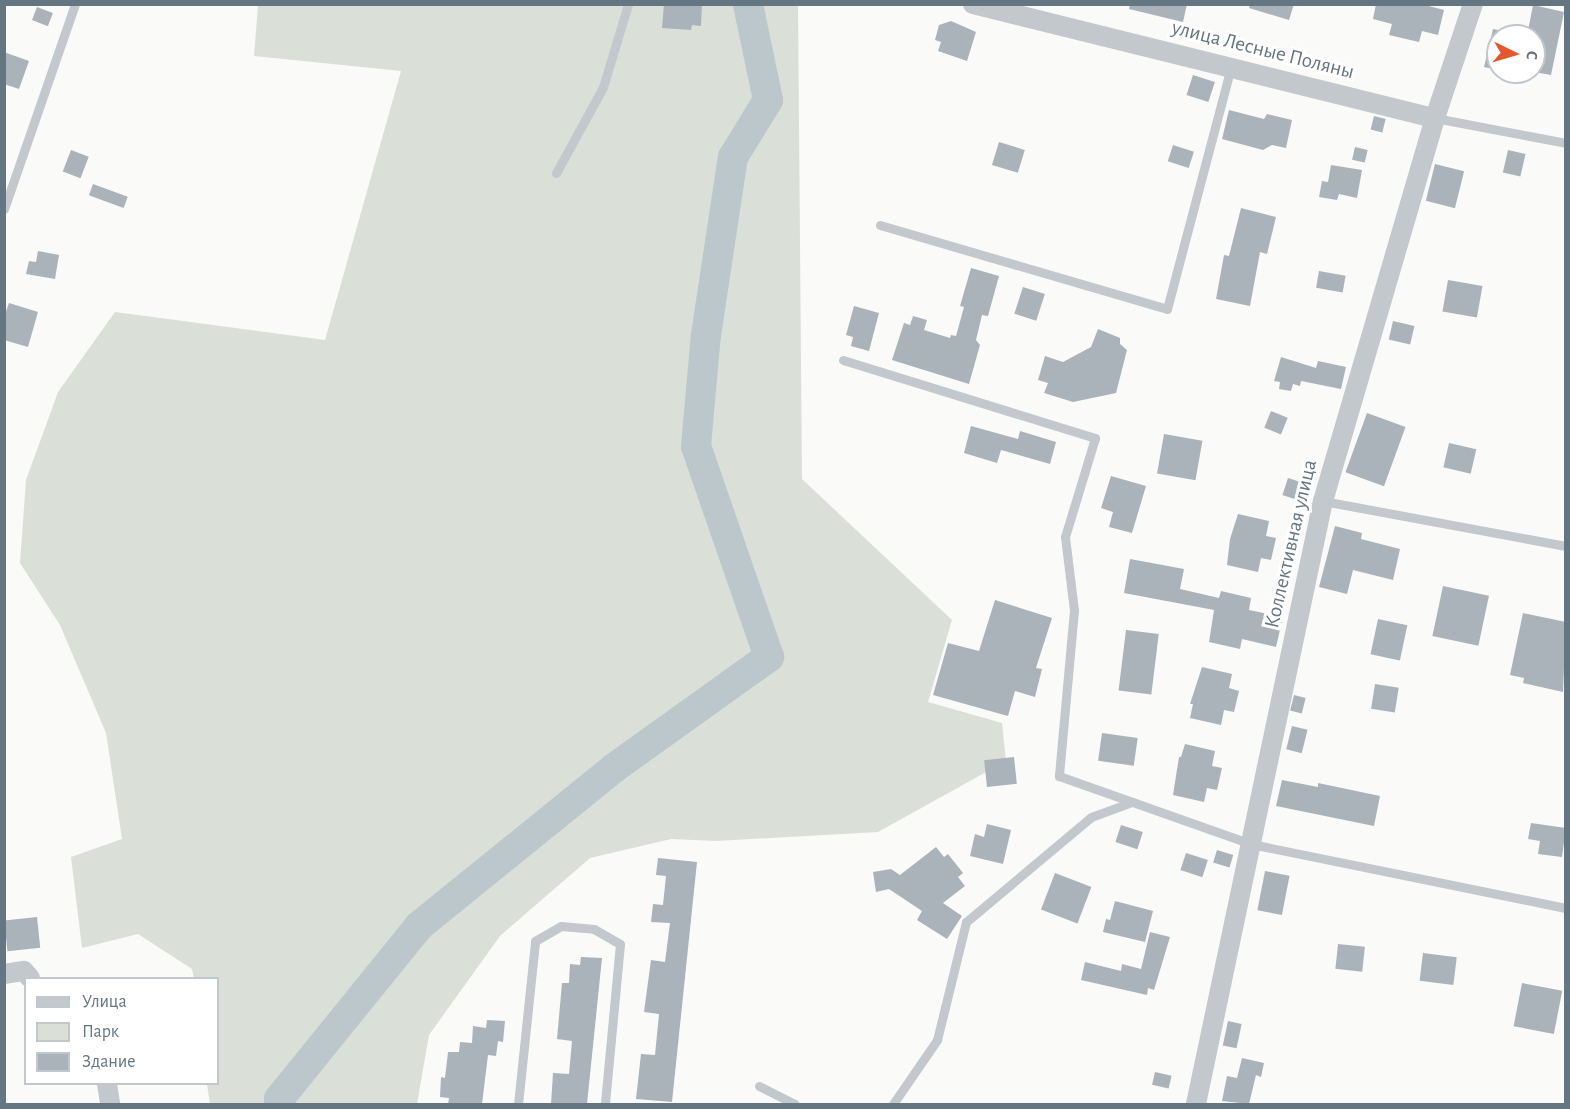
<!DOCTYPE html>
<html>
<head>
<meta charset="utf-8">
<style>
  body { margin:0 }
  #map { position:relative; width:1570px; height:1109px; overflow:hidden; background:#fafaf8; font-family:"Alegreya Sans",sans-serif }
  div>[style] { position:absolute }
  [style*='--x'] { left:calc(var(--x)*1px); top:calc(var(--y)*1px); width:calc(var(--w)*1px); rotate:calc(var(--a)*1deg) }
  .green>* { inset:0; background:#dadfd7 }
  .river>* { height:30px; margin:-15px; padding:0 15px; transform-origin:15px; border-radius:15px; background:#bbc7cb }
  .building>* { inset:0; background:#aab3b9; transform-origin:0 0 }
  .service>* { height:9px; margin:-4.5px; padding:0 4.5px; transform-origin:4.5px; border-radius:4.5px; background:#c3c8cc }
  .minor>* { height:20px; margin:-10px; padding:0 10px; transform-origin:10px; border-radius:10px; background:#c3c8cc }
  span { translate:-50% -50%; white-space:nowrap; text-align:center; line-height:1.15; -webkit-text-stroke:6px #fff; paint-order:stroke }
  .street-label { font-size:21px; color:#657683 }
  .frame { position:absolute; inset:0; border:6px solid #657683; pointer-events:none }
  .legend { position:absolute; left:24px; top:977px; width:195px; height:108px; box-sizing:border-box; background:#fff; border:2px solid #c1c8cd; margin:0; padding:8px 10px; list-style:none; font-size:18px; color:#657683 }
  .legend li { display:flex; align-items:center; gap:12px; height:30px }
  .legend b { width:30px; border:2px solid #c1c8cd }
  .north { position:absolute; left:1486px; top:24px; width:60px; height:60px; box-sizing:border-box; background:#fff; border:2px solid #c1c8cd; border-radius:50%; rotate:95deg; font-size:16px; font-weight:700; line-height:24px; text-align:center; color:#657683 }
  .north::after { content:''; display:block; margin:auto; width:21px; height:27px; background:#e4572e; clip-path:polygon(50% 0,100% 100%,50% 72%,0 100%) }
</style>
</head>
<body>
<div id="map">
  <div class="green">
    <div style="clip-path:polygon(258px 5px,798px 5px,802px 479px,952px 620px,928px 702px,1002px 723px,1006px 761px,878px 832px,716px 841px,671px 839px,590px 858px,500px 936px,429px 1035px,417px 1104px,210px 1104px,207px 1084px,218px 1084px,218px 978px,194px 978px,192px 969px,138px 934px,82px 948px,71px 857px,122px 839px,106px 733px,60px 625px,20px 563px,26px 480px,58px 392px,115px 312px,325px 340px,401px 71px,254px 56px)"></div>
  </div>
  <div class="river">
    <div style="--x:279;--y:1104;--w:5;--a:-90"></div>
    <div style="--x:279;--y:1099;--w:223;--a:-51"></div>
    <div style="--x:419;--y:926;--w:251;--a:-39"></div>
    <div style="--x:614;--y:768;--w:191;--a:-35.6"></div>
    <div style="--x:769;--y:657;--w:223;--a:-109.1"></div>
    <div style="--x:696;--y:446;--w:111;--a:-84.9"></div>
    <div style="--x:706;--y:335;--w:180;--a:-81.4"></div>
    <div style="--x:733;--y:157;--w:67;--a:-58.4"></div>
    <div style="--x:768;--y:100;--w:98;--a:-101.8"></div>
  </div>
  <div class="building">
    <div style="clip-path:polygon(664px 4px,702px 4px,701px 26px,692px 25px,691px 30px,662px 28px)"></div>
    <div style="clip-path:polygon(1130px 4px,1187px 4px,1183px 22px,1129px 9px)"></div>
    <div style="clip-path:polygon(1250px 4px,1294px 4px,1289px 20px,1249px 8px)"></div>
    <div style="clip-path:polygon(1376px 4px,1421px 4px,1444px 10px,1438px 35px,1422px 31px,1419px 42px,1389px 35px,1392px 24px,1373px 19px)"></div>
    <div style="clip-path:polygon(1533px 5px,1564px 12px,1551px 75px,1534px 72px,1540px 41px,1534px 40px,1534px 36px,1527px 36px)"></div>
    <div style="left:37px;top:7px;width:17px;height:14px;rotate:21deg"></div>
    <div style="clip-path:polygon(951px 21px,976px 32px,967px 61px,938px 51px,941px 42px,935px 40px,939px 25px)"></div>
    <div style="clip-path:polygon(1493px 29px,1498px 30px,1498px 70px,1484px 67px)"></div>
    <div style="clip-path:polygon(4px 52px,29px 61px,19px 89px,4px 84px)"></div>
    <div style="left:1193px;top:75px;width:23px;height:21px;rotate:18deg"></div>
    <div style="clip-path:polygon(1229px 110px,1264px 119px,1267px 114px,1292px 120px,1286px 148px,1272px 145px,1263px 150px,1222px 139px)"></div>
    <div style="left:1374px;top:116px;width:12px;height:14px;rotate:14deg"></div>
    <div style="left:999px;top:142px;width:27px;height:24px;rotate:17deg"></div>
    <div style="left:1173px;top:145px;width:22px;height:17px;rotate:18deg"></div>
    <div style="left:1355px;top:147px;width:13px;height:13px;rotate:13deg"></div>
    <div style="left:71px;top:150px;width:19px;height:23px;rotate:21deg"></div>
    <div style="left:1508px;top:150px;width:18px;height:23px;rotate:13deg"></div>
    <div style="left:1435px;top:164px;width:30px;height:38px;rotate:14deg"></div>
    <div style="clip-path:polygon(1331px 165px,1362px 170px,1357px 198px,1339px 194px,1337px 200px,1319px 197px,1322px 181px,1328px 182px)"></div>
    <div style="left:93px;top:184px;width:37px;height:12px;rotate:20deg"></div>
    <div style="clip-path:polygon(1241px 208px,1276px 217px,1267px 254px,1260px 252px,1250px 306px,1216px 299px,1224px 255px,1229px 256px)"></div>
    <div style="clip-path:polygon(38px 251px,59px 255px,55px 279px,26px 274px,29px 261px,36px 262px)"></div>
    <div style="clip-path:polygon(971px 268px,999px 276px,988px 316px,982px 315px,976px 340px,980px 345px,969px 384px,892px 360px,904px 323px,910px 325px,913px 316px,927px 320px,924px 330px,950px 338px,951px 335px,956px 336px,964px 307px,960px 306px)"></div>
    <div style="left:1319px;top:271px;width:27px;height:17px;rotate:10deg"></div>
    <div style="left:1448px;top:280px;width:35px;height:32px;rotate:10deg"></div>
    <div style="left:1023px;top:287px;width:23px;height:28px;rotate:18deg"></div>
    <div style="clip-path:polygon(9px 303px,38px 312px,28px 347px,4px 340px,4px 317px)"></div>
    <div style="clip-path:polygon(854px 306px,879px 313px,869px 351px,851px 346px,853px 337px,846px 335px)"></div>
    <div style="left:1393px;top:321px;width:22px;height:19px;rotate:13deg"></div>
    <div style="clip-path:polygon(1098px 329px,1120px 338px,1120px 344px,1127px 350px,1116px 393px,1073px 402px,1044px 393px,1048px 383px,1038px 380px,1045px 356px,1063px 362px,1091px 347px)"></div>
    <div style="clip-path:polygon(1281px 357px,1316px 368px,1318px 361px,1346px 367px,1341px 389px,1301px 381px,1300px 386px,1293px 384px,1291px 391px,1279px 389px,1280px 382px,1274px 381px)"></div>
    <div style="left:1271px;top:411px;width:18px;height:18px;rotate:22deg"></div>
    <div style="left:1367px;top:413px;width:41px;height:63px;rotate:20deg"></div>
    <div style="clip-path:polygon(971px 426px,1018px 439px,1020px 431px,1056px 442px,1050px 464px,1001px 450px,997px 463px,964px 453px)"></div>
    <div style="left:1164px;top:434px;width:39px;height:40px;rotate:10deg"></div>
    <div style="left:1449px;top:443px;width:28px;height:25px;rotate:13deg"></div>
    <div style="clip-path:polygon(1111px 476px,1146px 486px,1132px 533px,1109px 527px,1113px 512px,1101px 508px)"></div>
    <div style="left:1288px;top:478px;width:22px;height:18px;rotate:18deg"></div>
    <div style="clip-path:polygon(1238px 514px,1269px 521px,1266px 536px,1276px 538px,1271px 560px,1261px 558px,1258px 572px,1227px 565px,1230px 539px)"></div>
    <div style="clip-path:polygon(1335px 526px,1362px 533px,1361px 539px,1400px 549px,1393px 580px,1353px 570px,1347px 594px,1319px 587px)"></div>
    <div style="clip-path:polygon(1130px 559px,1184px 569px,1180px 589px,1219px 598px,1221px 591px,1251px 598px,1249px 610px,1283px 617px,1276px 647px,1242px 639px,1240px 649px,1209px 642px,1214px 610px,1124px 593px)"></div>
    <div style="left:1443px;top:586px;width:47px;height:51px;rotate:12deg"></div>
    <div style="clip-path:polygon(995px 600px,1052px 618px,1036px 668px,1042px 669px,1035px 697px,1015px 691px,1008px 716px,933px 695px,948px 643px,979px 651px)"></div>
    <div style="clip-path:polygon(1523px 613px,1566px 622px,1563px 692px,1523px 683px,1524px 678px,1510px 675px)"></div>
    <div style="left:1378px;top:619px;width:30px;height:36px;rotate:12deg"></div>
    <div style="left:1126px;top:630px;width:33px;height:61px;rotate:7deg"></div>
    <div style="clip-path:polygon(1202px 667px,1232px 674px,1229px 688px,1239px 691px,1234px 712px,1224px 710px,1221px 725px,1190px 718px,1193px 704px,1190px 704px)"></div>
    <div style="left:1375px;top:684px;width:24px;height:25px;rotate:9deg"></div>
    <div style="left:1294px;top:695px;width:12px;height:16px;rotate:14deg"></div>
    <div style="left:1292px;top:726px;width:16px;height:24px;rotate:14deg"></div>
    <div style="left:1102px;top:733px;width:36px;height:28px;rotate:8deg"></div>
    <div style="clip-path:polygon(1185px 744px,1215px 751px,1212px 766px,1222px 768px,1217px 790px,1207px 788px,1204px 802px,1173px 795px,1179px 757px,1181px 757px)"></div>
    <div style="left:1014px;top:757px;width:27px;height:30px;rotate:84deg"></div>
    <div style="clip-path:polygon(1282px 780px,1318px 787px,1318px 783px,1380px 796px,1374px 826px,1276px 806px)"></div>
    <div style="clip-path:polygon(1531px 823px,1566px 828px,1562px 857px,1538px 854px,1540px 841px,1528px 839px)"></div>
    <div style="clip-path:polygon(987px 824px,1011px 830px,1003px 864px,970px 856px,975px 834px,984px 837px)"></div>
    <div style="left:1121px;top:825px;width:23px;height:18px;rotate:18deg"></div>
    <div style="clip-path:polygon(936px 847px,944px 857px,948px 854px,963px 873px,958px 877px,965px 886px,943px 903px,962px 916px,947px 939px,917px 920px,922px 911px,889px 889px,876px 892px,873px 872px,891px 869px,900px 875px)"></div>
    <div style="left:1217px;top:850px;width:17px;height:13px;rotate:17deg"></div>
    <div style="left:1186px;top:853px;width:23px;height:18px;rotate:18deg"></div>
    <div style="clip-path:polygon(658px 858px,697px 862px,672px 1102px,636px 1099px,641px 1054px,655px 1055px,659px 1014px,644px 1012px,651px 960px,665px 962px,670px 923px,651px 922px,653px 904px,663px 905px,666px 876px,656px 875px)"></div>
    <div style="left:1265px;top:871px;width:25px;height:40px;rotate:11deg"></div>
    <div style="left:1055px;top:873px;width:39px;height:39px;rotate:21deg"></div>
    <div style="clip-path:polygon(1115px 901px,1153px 911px,1145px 942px,1103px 932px,1106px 919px,1110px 920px)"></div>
    <div style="left:37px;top:917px;width:31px;height:33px;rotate:84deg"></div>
    <div style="clip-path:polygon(1150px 932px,1170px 937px,1154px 990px,1148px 988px,1147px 995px,1081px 980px,1085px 962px,1121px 971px,1122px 964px,1141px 969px)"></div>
    <div style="left:1338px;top:944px;width:27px;height:25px;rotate:6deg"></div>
    <div style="left:1423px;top:953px;width:34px;height:28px;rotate:7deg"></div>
    <div style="clip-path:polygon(581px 957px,602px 958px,587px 1104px,551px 1104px,553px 1073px,569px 1074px,572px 1041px,557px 1039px,562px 983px,569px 983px,570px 964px,580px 965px)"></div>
    <div style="left:1522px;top:983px;width:41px;height:44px;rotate:11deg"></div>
    <div style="clip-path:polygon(487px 1020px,505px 1021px,503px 1042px,498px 1041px,496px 1056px,488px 1055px,482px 1104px,448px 1104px,449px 1098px,440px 1097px,441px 1077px,445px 1078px,448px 1052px,459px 1052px,460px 1042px,472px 1043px,473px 1026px,486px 1028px)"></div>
    <div style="left:1228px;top:1021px;width:14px;height:25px;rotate:12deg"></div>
    <div style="clip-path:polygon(1242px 1058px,1264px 1063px,1261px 1077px,1256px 1075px,1249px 1104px,1222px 1101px,1227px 1076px,1237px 1078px)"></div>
    <div style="left:1155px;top:1072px;width:17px;height:13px;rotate:13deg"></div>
  </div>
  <div class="service">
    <div style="--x:1435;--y:118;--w:133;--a:10.8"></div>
    <div style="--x:556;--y:173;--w:98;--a:-61.3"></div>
    <div style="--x:603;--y:87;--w:87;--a:-73.2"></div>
    <div style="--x:4;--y:209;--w:217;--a:-70.9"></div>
    <div style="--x:880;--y:225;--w:299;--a:16.3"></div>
    <div style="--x:1167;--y:309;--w:251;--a:-75.2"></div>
    <div style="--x:843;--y:360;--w:264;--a:17.2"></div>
    <div style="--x:1095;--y:438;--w:103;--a:106.9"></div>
    <div style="--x:1065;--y:537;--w:74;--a:83"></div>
    <div style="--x:1074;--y:610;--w:167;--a:95.2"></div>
    <div style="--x:1059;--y:776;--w:204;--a:19.5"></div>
    <div style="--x:1251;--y:844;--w:321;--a:11.5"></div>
    <div style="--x:1323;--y:501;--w:247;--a:10.5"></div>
    <div style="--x:759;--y:1086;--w:40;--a:26.6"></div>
    <div style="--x:518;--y:1104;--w:164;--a:-84"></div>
    <div style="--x:535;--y:941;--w:30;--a:-30"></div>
    <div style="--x:561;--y:926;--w:33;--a:5"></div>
    <div style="--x:594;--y:929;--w:30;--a:30"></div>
    <div style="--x:620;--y:944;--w:161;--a:95.4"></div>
    <div style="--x:893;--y:1104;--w:78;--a:-55.5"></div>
    <div style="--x:937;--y:1040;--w:122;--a:-76.2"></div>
    <div style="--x:966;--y:922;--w:163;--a:-40"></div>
    <div style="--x:1091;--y:817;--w:44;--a:-20.1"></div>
  </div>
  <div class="minor">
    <div style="--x:973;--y:4;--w:476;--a:13.9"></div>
    <div style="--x:4;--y:974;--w:20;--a:-9"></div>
    <div style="--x:24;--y:971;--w:9;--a:49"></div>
    <div style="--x:107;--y:1084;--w:20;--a:81"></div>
    <div style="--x:1196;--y:1104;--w:616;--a:-78.11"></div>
    <div style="--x:1323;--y:501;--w:399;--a:-73.7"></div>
    <div style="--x:1435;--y:118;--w:120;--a:-71.6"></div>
  </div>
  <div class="street-label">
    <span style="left:1263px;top:50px;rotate:14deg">улица Лесные Поляны</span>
    <span style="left:1291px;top:544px;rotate:-77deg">Коллективная улица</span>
  </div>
  <div class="frame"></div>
  <ul class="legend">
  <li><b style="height:8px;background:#c3c8cc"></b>Улица</li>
  <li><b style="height:16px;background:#dadfd7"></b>Парк</li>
  <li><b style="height:16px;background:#aab3b9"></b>Здание</li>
  </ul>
  <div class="north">С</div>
</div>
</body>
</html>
